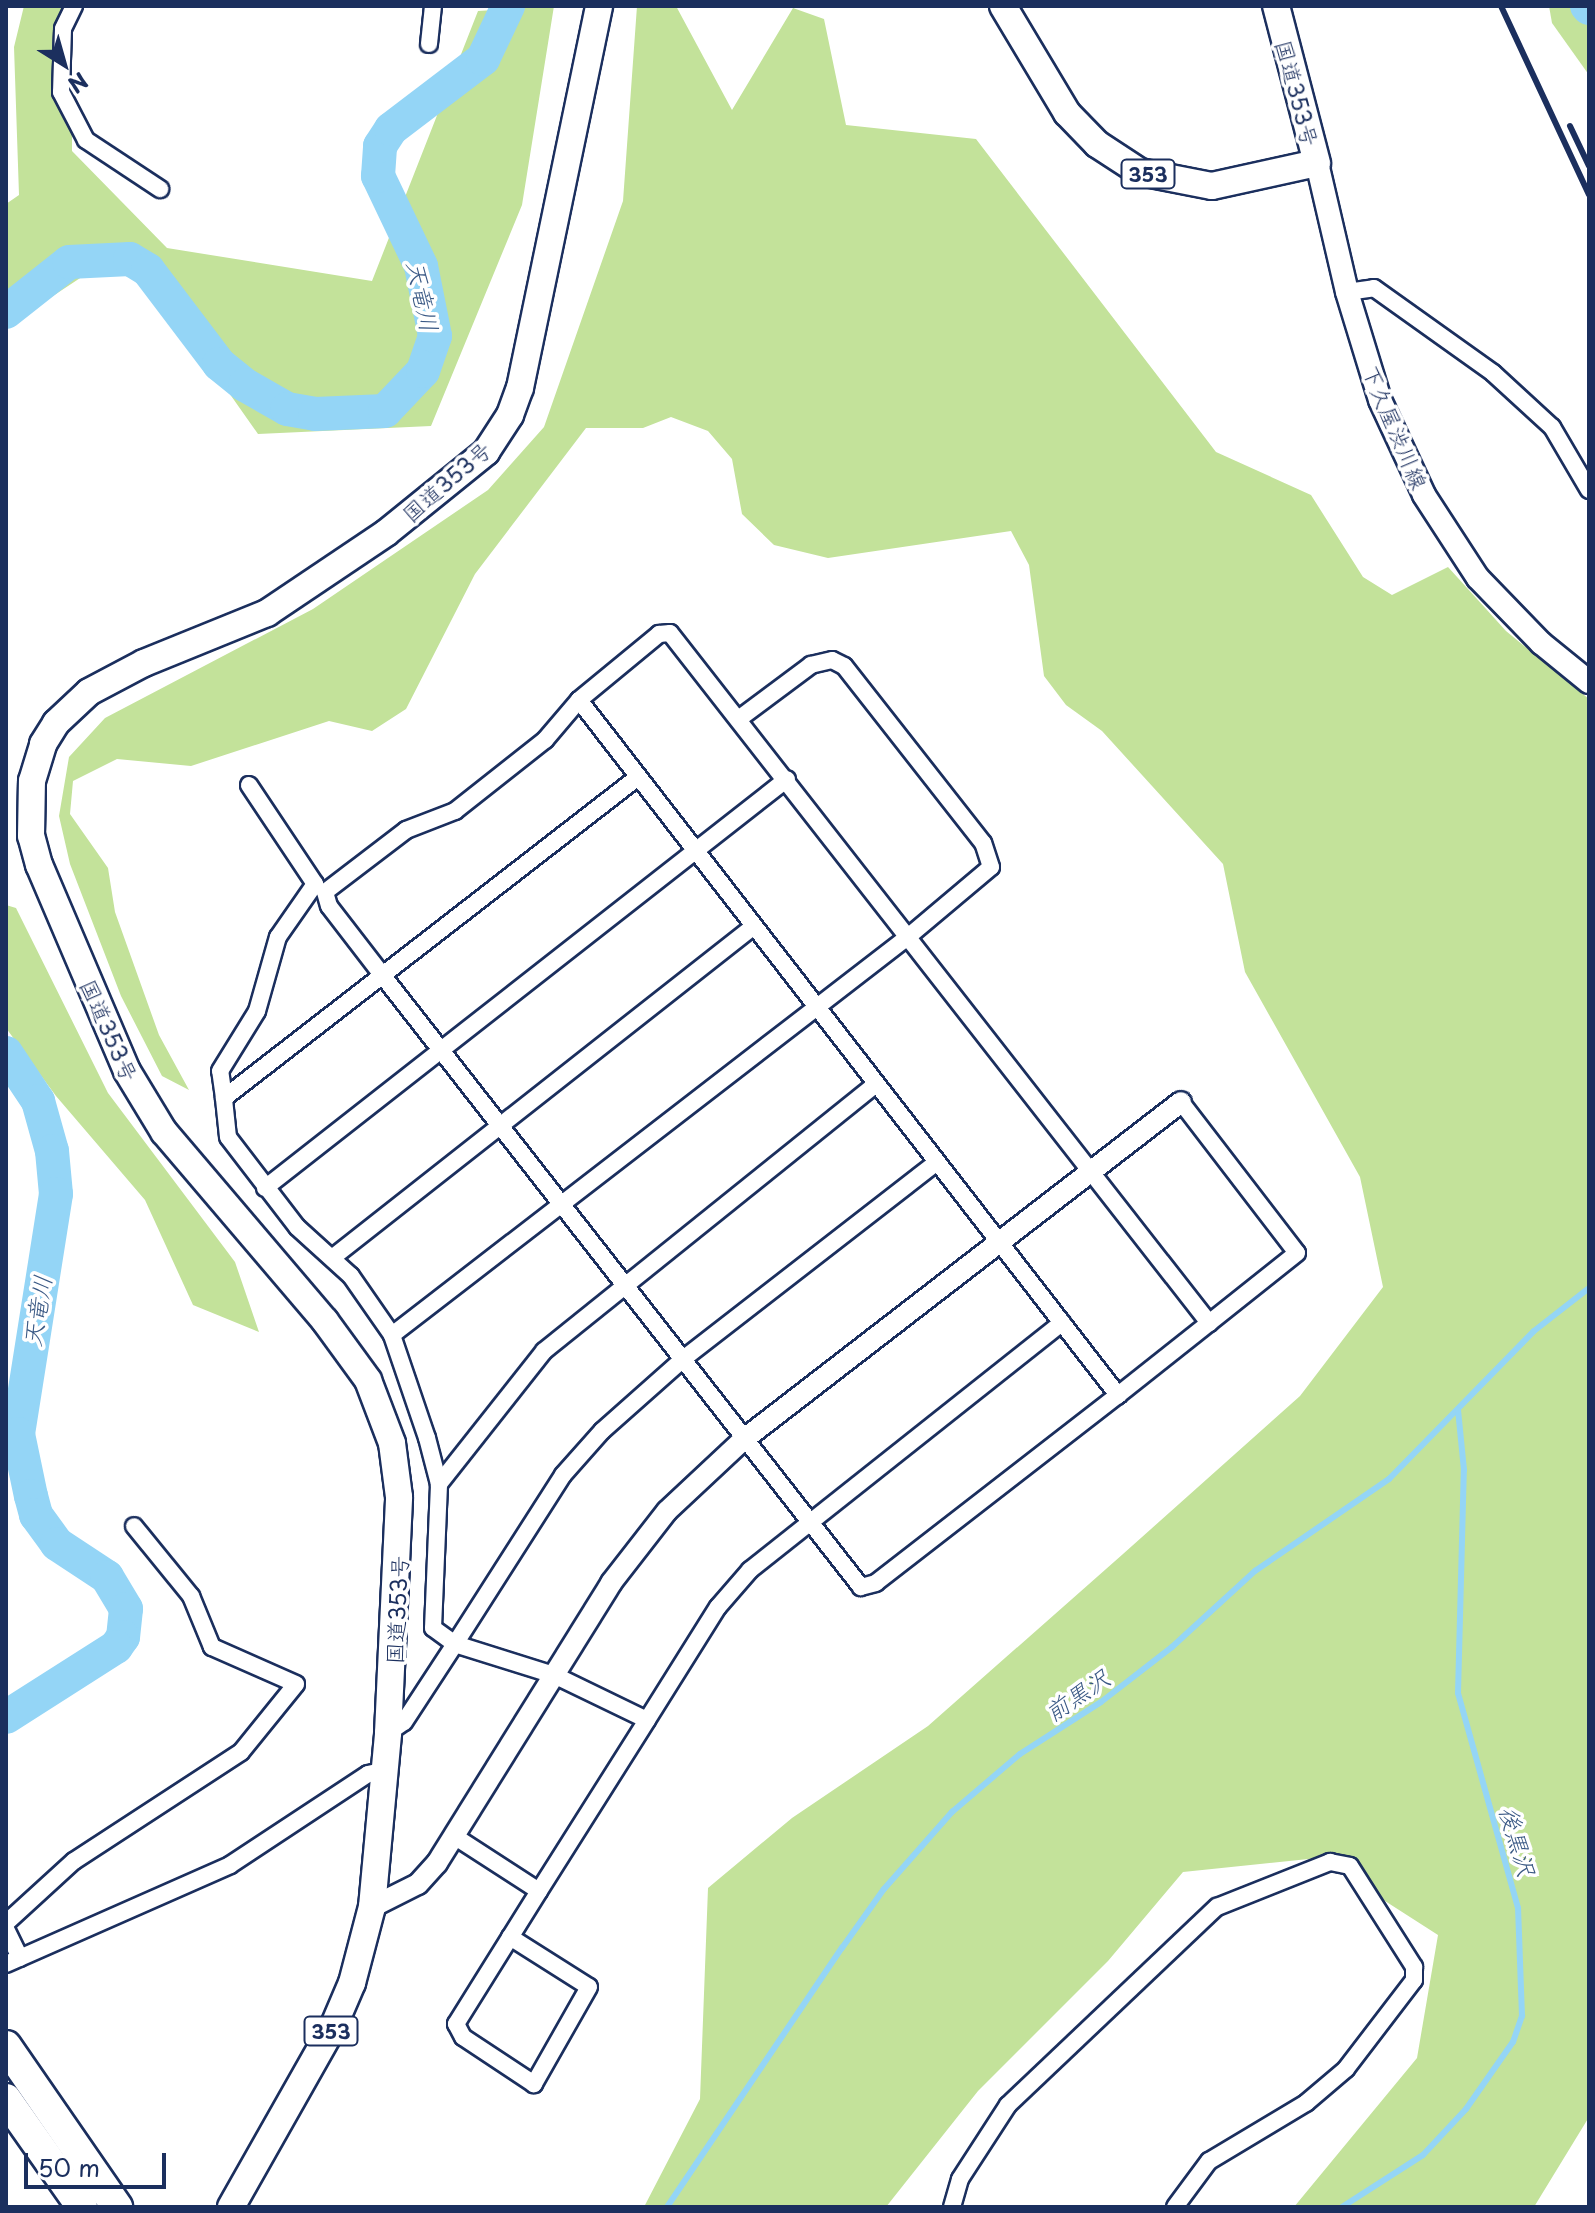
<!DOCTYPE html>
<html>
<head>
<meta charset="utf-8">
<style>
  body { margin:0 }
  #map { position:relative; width:1595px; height:2213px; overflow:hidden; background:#fff; font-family:"Playpen Sans","Klee One",sans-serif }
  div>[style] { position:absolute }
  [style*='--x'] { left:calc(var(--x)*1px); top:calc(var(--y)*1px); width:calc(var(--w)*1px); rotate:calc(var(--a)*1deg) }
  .green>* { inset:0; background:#c3e29a }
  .stream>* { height:6px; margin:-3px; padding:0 3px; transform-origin:3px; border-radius:3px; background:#94d5f6 }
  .river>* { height:34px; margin:-17px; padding:0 17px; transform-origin:17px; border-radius:17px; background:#94d5f6 }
  .roads { filter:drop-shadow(2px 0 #1b2f5e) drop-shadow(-2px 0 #1b2f5e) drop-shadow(0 2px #1b2f5e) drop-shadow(0 -2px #1b2f5e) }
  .minor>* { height:16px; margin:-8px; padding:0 8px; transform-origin:8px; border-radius:8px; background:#fff }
  .tertiary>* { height:20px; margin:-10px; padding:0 10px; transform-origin:10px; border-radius:10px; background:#fff }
  .secondary>* { height:22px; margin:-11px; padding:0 11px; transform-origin:11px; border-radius:11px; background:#fff }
  .trunk>* { height:26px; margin:-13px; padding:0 13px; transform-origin:13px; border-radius:13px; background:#fff }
  .motorway>* { height:30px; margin:-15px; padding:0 15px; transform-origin:15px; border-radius:15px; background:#fff }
  .rail>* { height:6px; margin:-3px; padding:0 3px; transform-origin:3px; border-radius:3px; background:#1b2f5e }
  span { translate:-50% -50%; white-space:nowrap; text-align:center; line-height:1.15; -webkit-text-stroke:7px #fff; paint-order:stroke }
  .shield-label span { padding:2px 6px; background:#fff; border:2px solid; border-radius:6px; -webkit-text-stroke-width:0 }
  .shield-label { font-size:20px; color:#1b2f5e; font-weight:700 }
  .street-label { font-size:22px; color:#1b2f5e }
  .water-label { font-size:24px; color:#395884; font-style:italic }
  .frame { position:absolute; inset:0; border:8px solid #1b2f5e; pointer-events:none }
  .north { position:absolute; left:24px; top:24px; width:80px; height:80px; -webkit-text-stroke:6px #fff; paint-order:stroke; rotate:143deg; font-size:22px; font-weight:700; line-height:32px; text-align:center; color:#1b2f5e }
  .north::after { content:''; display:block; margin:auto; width:28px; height:36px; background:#1b2f5e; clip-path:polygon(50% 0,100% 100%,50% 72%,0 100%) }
  .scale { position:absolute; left:24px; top:2153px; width:142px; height:36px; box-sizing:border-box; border:4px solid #1b2f5e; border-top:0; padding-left:10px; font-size:24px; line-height:28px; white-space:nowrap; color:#1b2f5e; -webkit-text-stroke:6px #fff; paint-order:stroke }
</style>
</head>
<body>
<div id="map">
  <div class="green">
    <div style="clip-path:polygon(24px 6px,72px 6px,72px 151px,167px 248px,372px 281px,478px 11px,554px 6px,522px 205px,431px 426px,258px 434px,170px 309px,115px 255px,6px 327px,6px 204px,19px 195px,14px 47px)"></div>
    <div style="clip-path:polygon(637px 6px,676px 6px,732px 110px,793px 8px,824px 19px,846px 125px,976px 139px,1216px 452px,1311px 495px,1363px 577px,1392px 595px,1448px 567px,1506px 631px,1589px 699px,1589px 2117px,1534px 2207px,1294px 2207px,1417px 2058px,1438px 1935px,1318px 1858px,1183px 1872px,1108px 1961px,978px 2091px,886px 2207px,644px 2207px,700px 2099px,708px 1888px,792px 1818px,928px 1726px,1123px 1554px,1300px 1396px,1383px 1287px,1360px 1177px,1245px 972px,1223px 864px,1102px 731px,1066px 705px,1044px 676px,1029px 565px,1011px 531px,828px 558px,774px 545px,742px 514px,732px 459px,708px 431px,671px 417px,643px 428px,586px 428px,475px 574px,406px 709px,372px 731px,329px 721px,191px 766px,117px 759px,73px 781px,70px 814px,108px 868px,115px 912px,159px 1035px,189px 1090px,162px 1076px,121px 996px,70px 864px,59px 816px,69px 757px,105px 718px,313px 609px,488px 490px,544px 427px,623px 201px)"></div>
    <div style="clip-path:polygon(1549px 6px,1589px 6px,1589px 75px,1552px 23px)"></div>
    <div style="clip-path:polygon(6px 905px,16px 908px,108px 1093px,235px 1262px,259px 1332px,193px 1305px,145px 1200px,56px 1096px,6px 1028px)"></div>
  </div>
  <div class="stream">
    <div style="--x:667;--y:2207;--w:313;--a:-56"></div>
    <div style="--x:842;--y:1948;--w:72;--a:-54.6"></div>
    <div style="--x:884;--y:1889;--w:103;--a:-48.6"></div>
    <div style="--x:952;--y:1812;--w:89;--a:-40.5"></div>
    <div style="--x:1020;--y:1754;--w:96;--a:-32.7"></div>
    <div style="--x:1101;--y:1702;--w:90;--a:-37.8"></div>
    <div style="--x:1172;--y:1647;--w:113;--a:-42.5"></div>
    <div style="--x:1255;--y:1571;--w:163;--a:-34.5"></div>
    <div style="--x:1389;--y:1479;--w:207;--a:-45.6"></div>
    <div style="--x:1534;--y:1331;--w:70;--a:-38"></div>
    <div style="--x:1342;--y:2207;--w:96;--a:-32.7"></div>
    <div style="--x:1423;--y:2155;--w:63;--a:-46.9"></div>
    <div style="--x:1466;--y:2109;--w:82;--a:-55"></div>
    <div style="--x:1513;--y:2042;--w:28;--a:-71"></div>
    <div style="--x:1522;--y:2016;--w:108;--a:-92.1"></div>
    <div style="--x:1518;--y:1908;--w:223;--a:-105.6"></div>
    <div style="--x:1458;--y:1693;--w:223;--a:-88.5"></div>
    <div style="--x:1464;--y:1470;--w:60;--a:-95.7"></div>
  </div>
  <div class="river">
    <div style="--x:1587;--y:6;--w:3;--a:45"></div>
    <div style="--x:6;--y:312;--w:80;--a:-38.4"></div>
    <div style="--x:69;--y:262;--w:61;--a:-2.8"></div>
    <div style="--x:130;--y:259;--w:21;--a:31"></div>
    <div style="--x:148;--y:270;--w:118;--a:52.9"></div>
    <div style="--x:219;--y:364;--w:33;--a:39"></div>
    <div style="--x:245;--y:385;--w:48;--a:29.7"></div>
    <div style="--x:287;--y:409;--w:28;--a:10"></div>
    <div style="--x:315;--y:414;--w:70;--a:-2.5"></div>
    <div style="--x:385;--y:411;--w:55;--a:-46.5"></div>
    <div style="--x:423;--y:371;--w:37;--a:-71"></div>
    <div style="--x:435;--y:336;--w:71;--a:-101.3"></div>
    <div style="--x:421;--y:266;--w:100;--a:-115.5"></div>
    <div style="--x:378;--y:176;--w:30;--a:-86"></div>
    <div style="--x:380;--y:146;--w:20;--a:-57"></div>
    <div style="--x:391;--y:129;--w:116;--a:-37.3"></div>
    <div style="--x:483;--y:59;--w:59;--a:-64.7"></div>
    <div style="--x:6;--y:1053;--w:58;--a:56.3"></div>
    <div style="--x:38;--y:1101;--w:52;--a:74.4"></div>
    <div style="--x:52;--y:1151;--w:43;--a:84.7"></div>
    <div style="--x:56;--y:1194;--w:243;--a:99"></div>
    <div style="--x:18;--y:1434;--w:63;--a:78.2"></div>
    <div style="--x:31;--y:1496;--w:20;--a:75"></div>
    <div style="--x:36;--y:1515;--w:36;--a:54"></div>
    <div style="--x:57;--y:1544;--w:60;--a:33.4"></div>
    <div style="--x:107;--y:1577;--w:37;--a:59"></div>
    <div style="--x:126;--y:1609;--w:28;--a:96"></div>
    <div style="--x:123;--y:1637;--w:12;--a:125"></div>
    <div style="--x:116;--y:1647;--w:130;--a:147.5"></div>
  </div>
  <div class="roads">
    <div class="minor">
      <div style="--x:74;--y:6;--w:25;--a:116"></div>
      <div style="--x:63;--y:29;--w:63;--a:91.8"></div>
      <div style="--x:61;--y:92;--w:54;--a:62.5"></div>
      <div style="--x:86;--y:140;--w:89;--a:33.5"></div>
      <div style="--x:429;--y:44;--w:38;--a:-84"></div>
      <div style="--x:1347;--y:292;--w:27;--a:-8"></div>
      <div style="--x:1374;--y:288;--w:146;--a:35.5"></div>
      <div style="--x:1493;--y:373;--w:80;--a:42.5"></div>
      <div style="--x:1552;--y:427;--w:73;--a:59.6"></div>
      <div style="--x:579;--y:700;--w:880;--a:52.21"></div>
      <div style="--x:224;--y:1098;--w:27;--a:-98"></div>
      <div style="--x:220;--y:1071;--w:70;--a:-58.3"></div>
      <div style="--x:257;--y:1011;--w:77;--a:-74.2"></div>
      <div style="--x:278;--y:937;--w:65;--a:-55.1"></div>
      <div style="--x:315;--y:884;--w:119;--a:-123.7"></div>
      <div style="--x:1181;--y:1102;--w:190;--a:52.5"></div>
      <div style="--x:1297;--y:1253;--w:112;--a:141.5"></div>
      <div style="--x:1209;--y:1323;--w:116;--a:141.6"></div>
      <div style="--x:1118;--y:1395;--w:306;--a:142.2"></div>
      <div style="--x:876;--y:1583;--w:16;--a:165"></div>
      <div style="--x:861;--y:1587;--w:776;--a:-128.04"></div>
      <div style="--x:383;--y:976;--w:88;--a:-127.6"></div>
      <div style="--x:329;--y:906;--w:15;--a:-106"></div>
      <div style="--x:325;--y:892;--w:102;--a:-37.4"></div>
      <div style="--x:406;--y:830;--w:53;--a:-21.2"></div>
      <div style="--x:455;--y:811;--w:115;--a:-38.3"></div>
      <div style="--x:545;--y:740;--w:52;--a:-49.6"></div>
      <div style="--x:579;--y:700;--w:104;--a:-39.5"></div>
      <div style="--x:659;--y:634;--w:11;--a:-5"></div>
      <div style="--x:670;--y:633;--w:876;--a:52"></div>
      <div style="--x:937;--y:1162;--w:323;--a:142.2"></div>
      <div style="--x:682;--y:1360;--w:107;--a:138.4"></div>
      <div style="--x:602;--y:1431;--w:59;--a:131.6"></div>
      <div style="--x:563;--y:1475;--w:201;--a:122.6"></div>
      <div style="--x:455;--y:1644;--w:104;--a:17.4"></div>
      <div style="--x:554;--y:1675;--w:103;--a:25.8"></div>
      <div style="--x:647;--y:1720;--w:133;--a:-57.9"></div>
      <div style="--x:718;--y:1607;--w:49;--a:-49.1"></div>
      <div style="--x:750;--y:1570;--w:398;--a:-38.4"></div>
      <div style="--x:265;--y:1188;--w:663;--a:-38.08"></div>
      <div style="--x:332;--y:1258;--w:537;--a:-38.19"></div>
      <div style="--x:392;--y:1335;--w:653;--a:-37.66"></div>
      <div style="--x:909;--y:936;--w:107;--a:-40.1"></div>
      <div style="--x:991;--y:867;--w:25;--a:-108"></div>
      <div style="--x:983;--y:843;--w:225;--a:-128.1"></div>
      <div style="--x:844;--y:666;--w:13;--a:-153"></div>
      <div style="--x:832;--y:660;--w:22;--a:167"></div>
      <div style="--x:811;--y:665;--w:89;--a:143.3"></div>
      <div style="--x:439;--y:1484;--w:169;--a:-51.7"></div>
      <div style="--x:544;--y:1351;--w:426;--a:-38.8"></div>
      <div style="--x:388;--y:1733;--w:19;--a:-35"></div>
      <div style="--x:404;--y:1722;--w:93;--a:-56.8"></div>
      <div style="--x:455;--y:1644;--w:27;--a:-144"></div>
      <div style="--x:433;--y:1628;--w:144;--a:-87.6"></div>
      <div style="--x:439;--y:1484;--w:48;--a:-104.6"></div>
      <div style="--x:427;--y:1438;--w:109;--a:-108.8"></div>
      <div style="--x:392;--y:1335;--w:72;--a:-124.8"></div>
      <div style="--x:351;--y:1276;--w:73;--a:-137.8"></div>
      <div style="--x:297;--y:1227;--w:113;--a:-127.5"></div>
      <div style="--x:228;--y:1137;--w:39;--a:-96"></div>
      <div style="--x:224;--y:1098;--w:524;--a:-37.79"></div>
      <div style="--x:454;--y:1836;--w:101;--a:32.9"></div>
      <div style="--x:539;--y:1891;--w:202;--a:-57.7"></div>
      <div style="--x:6;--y:1923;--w:92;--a:-42.4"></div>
      <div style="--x:74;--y:1861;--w:199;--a:-33.1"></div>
      <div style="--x:241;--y:1752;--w:87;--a:-51"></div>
      <div style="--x:296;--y:1684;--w:92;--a:-156.2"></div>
      <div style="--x:212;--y:1647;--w:55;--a:-112.4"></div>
      <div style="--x:191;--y:1596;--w:90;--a:-129.2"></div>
      <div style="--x:6;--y:1929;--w:32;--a:64"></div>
      <div style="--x:510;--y:1937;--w:93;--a:32.3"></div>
      <div style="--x:589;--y:1987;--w:112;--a:119.6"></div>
      <div style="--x:534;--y:2084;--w:85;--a:-146.5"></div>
      <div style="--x:463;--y:2037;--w:15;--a:-118"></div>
      <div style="--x:456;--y:2024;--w:157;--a:-58"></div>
      <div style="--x:6;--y:1964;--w:245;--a:-23.8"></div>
      <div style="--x:230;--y:1865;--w:165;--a:-33.4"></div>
      <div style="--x:368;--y:1774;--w:17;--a:-13"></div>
      <div style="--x:952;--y:2207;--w:29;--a:-74"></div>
      <div style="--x:960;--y:2179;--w:88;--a:-57"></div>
      <div style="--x:1008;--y:2105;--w:288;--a:-43.5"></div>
      <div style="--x:1217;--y:1907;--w:122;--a:-21.7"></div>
      <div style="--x:1330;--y:1862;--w:20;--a:11"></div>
      <div style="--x:1350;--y:1866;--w:120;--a:57.6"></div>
      <div style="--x:1414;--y:1967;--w:13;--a:90"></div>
      <div style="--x:1414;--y:1980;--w:112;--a:127.4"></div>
      <div style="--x:1346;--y:2069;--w:52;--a:139.6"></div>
      <div style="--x:1306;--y:2103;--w:113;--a:149.1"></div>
      <div style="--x:1209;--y:2161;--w:57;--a:126.5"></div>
    </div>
    <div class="tertiary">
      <div style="--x:372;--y:1907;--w:51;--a:-26.6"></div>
      <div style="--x:418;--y:1884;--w:28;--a:-48"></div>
      <div style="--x:437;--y:1863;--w:330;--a:-58.1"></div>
      <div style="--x:611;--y:1583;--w:91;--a:-52.1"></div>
      <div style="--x:667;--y:1511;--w:104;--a:-43.1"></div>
      <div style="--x:743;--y:1440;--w:553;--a:-37.66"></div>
    </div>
    <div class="secondary">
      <div style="--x:1317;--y:163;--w:132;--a:76.9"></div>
      <div style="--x:1347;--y:292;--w:113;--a:73"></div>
      <div style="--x:1380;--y:400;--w:105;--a:65.1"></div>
      <div style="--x:1424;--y:495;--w:99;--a:57"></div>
      <div style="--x:1478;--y:578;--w:91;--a:45.9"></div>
      <div style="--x:1541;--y:643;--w:62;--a:39.1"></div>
    </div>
    <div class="trunk">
      <div style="--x:1003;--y:6;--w:125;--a:59.1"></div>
      <div style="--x:1067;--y:113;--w:43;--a:45.9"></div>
      <div style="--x:1097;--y:144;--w:51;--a:33.1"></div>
      <div style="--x:1140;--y:172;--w:73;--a:11"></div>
      <div style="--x:1212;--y:186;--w:107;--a:-12.4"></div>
      <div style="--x:1317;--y:163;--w:162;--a:-104.6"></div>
      <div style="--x:231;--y:2207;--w:209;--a:-60.5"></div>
      <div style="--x:334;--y:2025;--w:46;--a:-66.8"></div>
      <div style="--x:352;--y:1983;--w:79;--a:-75.3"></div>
      <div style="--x:372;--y:1907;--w:175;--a:-84.7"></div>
      <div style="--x:388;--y:1733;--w:236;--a:-87.3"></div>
      <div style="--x:399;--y:1497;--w:54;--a:-97.4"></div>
      <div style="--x:392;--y:1443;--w:67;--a:-110.9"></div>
      <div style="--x:368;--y:1380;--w:73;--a:-126.1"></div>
      <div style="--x:325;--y:1321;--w:248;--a:-130.4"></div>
      <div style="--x:164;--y:1132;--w:71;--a:-121.2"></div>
      <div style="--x:127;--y:1071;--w:224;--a:-113.1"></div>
      <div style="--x:39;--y:865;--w:30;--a:-105"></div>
      <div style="--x:31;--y:836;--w:55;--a:-89"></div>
      <div style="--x:32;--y:781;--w:39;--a:-73"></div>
      <div style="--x:43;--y:744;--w:25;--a:-58"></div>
      <div style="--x:56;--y:723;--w:45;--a:-43.2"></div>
      <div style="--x:89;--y:692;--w:62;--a:-27.8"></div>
      <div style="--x:144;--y:663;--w:133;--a:-22.1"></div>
      <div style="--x:267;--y:613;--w:143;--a:-33.9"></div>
      <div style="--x:386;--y:533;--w:129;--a:-39"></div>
      <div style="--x:486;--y:452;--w:44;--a:-57"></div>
      <div style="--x:510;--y:415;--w:29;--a:-70"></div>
      <div style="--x:520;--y:388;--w:390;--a:-78.3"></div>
    </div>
    <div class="motorway">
      <div style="--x:6;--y:2046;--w:196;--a:55.4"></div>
      <div style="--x:6;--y:2099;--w:132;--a:54.9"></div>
    </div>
  </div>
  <div class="rail">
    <div style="--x:1501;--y:6;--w:208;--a:65"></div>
    <div style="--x:1570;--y:126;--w:44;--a:64.6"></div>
  </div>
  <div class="shield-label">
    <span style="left:1148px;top:174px">353</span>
    <span style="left:331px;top:2031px">353</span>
  </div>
  <div class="street-label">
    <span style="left:1298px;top:93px;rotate:75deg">国道353号</span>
    <span style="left:1396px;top:427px;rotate:67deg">下久屋渋川線</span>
    <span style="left:446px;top:481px;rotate:-41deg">国道353号</span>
    <span style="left:110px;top:1030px;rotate:66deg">国道353号</span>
    <span style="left:396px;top:1610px;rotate:-87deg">国道353号</span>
  </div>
  <div class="water-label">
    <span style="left:423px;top:296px;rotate:78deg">天竜川</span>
    <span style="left:37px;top:1311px;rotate:-81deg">天竜川</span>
    <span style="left:1077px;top:1695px;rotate:-34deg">前黒沢</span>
    <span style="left:1518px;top:1841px;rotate:74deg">後黒沢</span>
  </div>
  <div class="frame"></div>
  <div class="north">N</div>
  <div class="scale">50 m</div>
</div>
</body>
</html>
